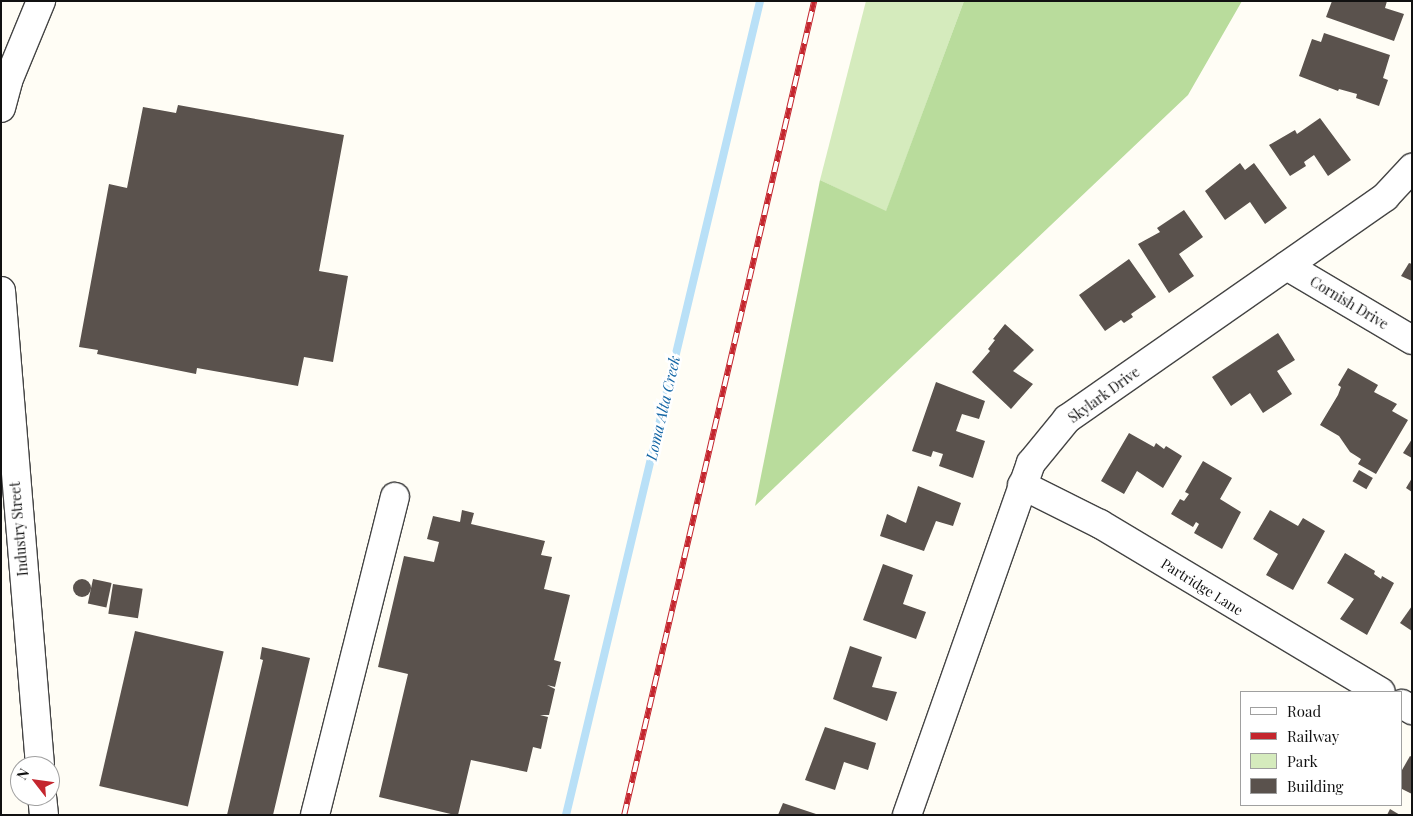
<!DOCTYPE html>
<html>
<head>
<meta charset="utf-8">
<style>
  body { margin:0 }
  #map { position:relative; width:1413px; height:816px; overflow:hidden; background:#fffdf5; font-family:"Playfair Display",serif }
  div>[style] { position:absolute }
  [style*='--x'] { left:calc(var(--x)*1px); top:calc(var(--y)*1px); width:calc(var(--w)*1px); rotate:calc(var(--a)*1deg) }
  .green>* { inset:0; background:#d5ebbd }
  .forest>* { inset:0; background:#b9dc9c }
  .stream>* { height:8px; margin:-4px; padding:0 4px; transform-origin:4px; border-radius:4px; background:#b9e0f7 }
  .building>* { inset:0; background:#5a524d; transform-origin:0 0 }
  .round { border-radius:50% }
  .roads { filter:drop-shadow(1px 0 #444) drop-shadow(-1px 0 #444) drop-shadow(0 1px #444) drop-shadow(0 -1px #444) }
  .minor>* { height:28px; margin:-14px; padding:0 14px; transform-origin:14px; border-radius:14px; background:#fff }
  .rail>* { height:5.5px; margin-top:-2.75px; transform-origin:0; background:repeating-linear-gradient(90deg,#fff 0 11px,#c4262e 0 22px); box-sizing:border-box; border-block:1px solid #c4262e }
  span { translate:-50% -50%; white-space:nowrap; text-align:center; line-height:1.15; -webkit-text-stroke:5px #fff; paint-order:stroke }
  .street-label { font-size:14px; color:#111 }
  .water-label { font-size:15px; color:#1768a6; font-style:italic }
  .frame { position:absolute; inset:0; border:2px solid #111; pointer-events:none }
  .legend { position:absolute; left:1240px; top:691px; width:162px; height:115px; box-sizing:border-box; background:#fff; border:1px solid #a0a0a0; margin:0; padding:6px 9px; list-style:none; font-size:15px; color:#111 }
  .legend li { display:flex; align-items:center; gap:10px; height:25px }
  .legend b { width:25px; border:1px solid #a0a0a0 }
  .north { position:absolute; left:10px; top:756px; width:50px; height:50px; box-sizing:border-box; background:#fff; border:1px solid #a0a0a0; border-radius:50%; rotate:300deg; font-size:14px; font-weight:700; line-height:20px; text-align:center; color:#111 }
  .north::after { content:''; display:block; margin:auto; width:18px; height:22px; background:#c4262e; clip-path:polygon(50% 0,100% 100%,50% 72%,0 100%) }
</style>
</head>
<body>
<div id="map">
  <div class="green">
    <div style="clip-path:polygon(866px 1px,964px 1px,886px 212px,820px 180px)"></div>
  </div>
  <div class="forest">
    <div style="clip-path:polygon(964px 1px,1242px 1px,1188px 95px,755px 506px,820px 180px,886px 211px)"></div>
  </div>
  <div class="stream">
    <div style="--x:566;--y:815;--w:837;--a:-76.59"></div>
  </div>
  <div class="building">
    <div style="clip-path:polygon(1332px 1px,1387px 1px,1385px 8px,1404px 14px,1394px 41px,1326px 17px)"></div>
    <div style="clip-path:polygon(1324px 33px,1390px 55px,1383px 78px,1388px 80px,1379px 106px,1356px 98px,1357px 94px,1339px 89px,1338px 91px,1299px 76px,1312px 39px,1321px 42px)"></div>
    <div style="clip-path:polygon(178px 105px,344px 135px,319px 271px,348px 276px,333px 362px,304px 357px,298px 386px,197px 368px,196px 374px,97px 354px,98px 350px,79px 347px,109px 184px,127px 188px,143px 107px,176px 113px)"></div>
    <div style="clip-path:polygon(1320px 118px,1351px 160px,1328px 176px,1314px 155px,1304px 162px,1306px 166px,1290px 176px,1269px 145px,1295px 130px,1297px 134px)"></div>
    <div style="clip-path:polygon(1240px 163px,1245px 170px,1254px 163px,1287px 208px,1265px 224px,1250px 202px,1225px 220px,1205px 191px)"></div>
    <div style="clip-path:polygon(1184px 210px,1203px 237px,1179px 254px,1194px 276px,1169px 293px,1138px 244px,1160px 232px,1157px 228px)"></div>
    <div style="clip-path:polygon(1129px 259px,1156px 297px,1131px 314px,1133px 317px,1124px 323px,1121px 320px,1105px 331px,1079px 295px)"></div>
    <div style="clip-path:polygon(1409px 263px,1412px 264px,1412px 281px,1401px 276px)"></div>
    <div style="clip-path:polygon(1005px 324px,1034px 350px,1013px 371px,1033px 384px,1011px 409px,972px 372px,990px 351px,988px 349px,995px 340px,993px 339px)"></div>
    <div style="clip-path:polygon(1278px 333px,1295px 360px,1277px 371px,1292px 394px,1263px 413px,1250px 393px,1231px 406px,1212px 377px)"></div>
    <div style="clip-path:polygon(1348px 368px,1378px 385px,1374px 392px,1397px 404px,1392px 411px,1408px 420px,1376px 474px,1358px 464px,1361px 459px,1350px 452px,1339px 436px,1320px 425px,1338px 395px,1341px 387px,1338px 385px)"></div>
    <div style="clip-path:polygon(936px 382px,985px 401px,979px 419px,962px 414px,956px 431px,985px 441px,973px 478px,939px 466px,943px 454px,933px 451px,931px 457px,912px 451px)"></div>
    <div style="clip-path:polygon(1129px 433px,1154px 447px,1156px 443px,1164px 449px,1166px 446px,1182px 456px,1163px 488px,1137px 471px,1124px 494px,1101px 481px)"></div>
    <div style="clip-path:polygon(1412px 439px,1412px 458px,1403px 453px)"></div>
    <div style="clip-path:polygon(1203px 461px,1232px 478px,1220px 499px,1241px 512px,1222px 549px,1194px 533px,1199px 524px,1196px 522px,1193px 527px,1171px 514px,1180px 499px,1184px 501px,1189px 494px,1185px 492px)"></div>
    <div style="left:1359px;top:470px;width:16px;height:13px;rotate:30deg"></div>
    <div style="clip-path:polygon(1412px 478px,1412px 492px,1406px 488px)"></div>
    <div style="clip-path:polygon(918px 486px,961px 503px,953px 526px,936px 521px,924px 551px,880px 536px,887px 514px,906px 523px)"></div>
    <div style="clip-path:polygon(462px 510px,474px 513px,471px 524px,545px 541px,541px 555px,552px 557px,544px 589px,570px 595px,554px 660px,561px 662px,555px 687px,547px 685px,555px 689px,549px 715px,540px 715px,548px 717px,541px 749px,533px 747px,527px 772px,471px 760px,458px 815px,455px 815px,379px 797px,408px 674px,378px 667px,404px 556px,434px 562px,439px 542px,427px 539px,433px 516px,460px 522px)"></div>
    <div style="clip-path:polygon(1270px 510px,1298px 526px,1303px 518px,1325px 531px,1293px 590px,1266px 575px,1278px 554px,1253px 539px)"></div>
    <div style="clip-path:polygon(1345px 553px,1375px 571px,1374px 574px,1381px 579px,1382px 576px,1394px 583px,1367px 635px,1340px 619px,1354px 599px,1327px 583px)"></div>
    <div style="clip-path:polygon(883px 564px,913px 575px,903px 604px,926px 612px,916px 639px,863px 620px)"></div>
    <div style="left:93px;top:579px;width:19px;height:25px;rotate:12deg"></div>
    <div class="round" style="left:73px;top:579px;width:18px;height:18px"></div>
    <div style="left:113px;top:584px;width:30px;height:30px;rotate:9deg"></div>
    <div style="clip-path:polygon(1412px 606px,1412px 631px,1400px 623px)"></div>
    <div style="left:135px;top:631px;width:91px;height:159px;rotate:13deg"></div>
    <div style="clip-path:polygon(850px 646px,882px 657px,872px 687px,897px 692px,887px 721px,833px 699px)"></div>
    <div style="clip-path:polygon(262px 647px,310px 658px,273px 815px,227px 815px,263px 660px,260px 659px)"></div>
    <div style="clip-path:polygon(825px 727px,876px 743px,868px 770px,844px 762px,835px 790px,805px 780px)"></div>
    <div style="clip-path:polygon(1410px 756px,1412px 757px,1412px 794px,1402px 789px,1402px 770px)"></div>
    <div style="clip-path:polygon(783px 803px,816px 814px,816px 815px,778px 815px)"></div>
    <div style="clip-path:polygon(1390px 809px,1400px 815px,1387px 815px)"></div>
  </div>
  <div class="roads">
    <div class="minor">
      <div style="--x:1;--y:108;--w:28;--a:-75"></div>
      <div style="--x:8;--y:81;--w:87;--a:-67.6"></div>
      <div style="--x:1287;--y:266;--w:145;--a:30.6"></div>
      <div style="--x:1;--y:291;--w:477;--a:85.3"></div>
      <div style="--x:1022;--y:485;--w:87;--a:26.6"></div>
      <div style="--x:1100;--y:524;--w:327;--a:30.9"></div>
      <div style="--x:1402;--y:704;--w:12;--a:31"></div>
      <div style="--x:42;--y:796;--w:19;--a:84"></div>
      <div style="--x:315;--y:815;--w:328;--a:-75.9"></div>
      <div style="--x:907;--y:815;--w:373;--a:-70.6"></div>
      <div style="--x:1031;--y:463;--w:57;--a:-50.7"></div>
      <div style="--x:1067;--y:419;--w:388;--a:-34.9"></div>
      <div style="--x:1385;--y:197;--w:40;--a:-47"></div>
    </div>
  </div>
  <div class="rail">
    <div style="--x:624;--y:815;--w:836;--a:-76.86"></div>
  </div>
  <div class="street-label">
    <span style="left:1349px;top:303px;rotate:31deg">Cornish Drive</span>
    <span style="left:1104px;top:395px;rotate:-36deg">Skylark Drive</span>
    <span style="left:19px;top:529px;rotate:-95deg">Industry Street</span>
    <span style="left:1202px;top:587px;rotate:32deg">Partridge Lane</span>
  </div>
  <div class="water-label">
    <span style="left:663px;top:408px;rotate:-77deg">Loma Alta Creek</span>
  </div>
  <div class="frame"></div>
  <ul class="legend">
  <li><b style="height:6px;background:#fff"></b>Road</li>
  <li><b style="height:6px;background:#c4262e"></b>Railway</li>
  <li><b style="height:14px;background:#d5ebbd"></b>Park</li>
  <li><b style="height:14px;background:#5a524d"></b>Building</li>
  </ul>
  <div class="north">N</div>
</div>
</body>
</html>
